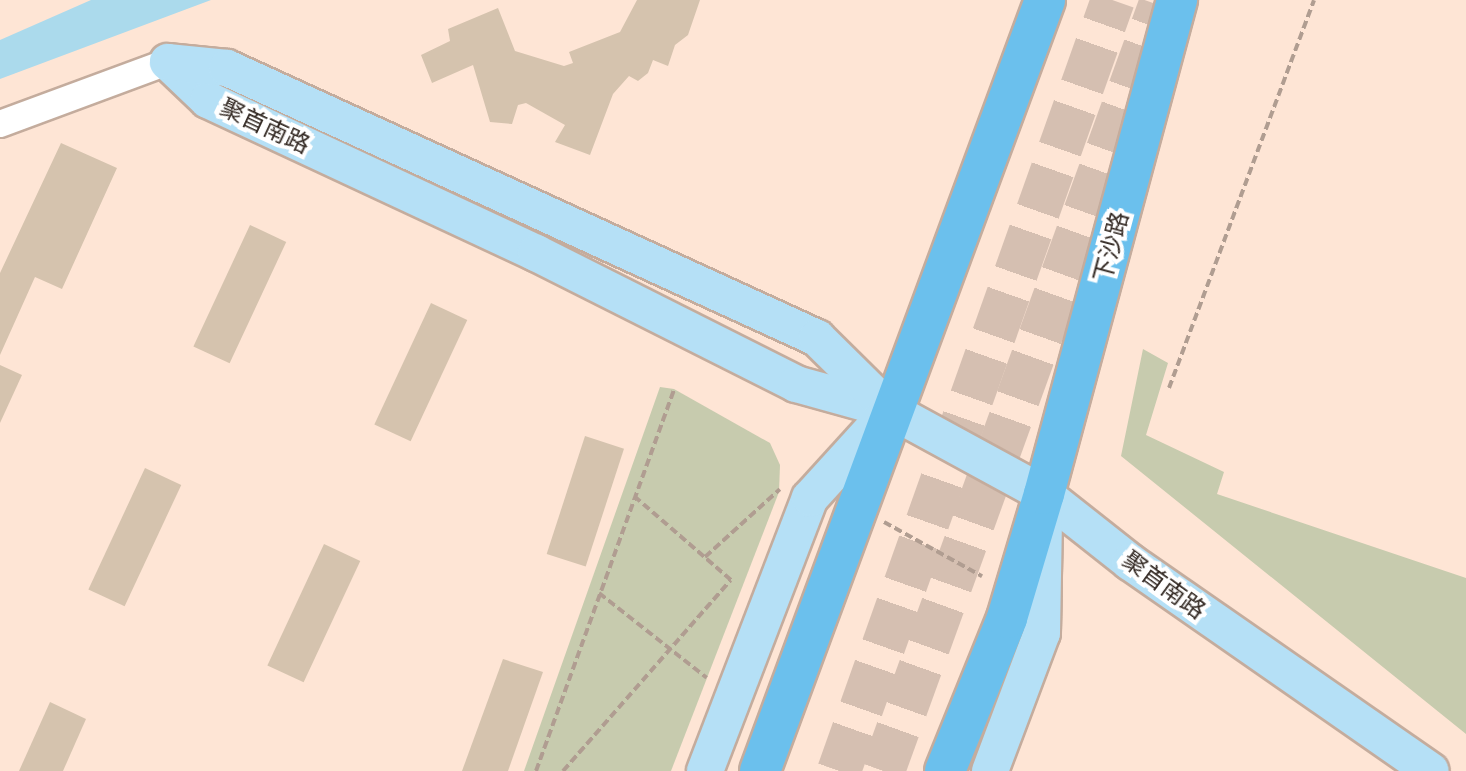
<!DOCTYPE html>
<html>
<head>
<meta charset="utf-8">
<style>
  body { margin:0 }
  #map { position:relative; width:1466px; height:771px; overflow:hidden; background:#fee5d5; font-family:"Source Serif 4","Noto Sans SC",serif }
  div>[style] { position:absolute }
  [style*='--x'] { left:calc(var(--x)*1px); top:calc(var(--y)*1px); width:calc(var(--w)*1px); rotate:calc(var(--a)*1deg) }
  .green>* { inset:0; background:#c7cbae }
  .water>* { inset:0; background:#abdaec }
  .building>* { inset:0; background:#d5c3ae; transform-origin:0 0 }
  .highway-tunnel>* { height:44px; margin-top:-22px; transform-origin:0; background:repeating-linear-gradient(90deg,#d5bfb1 0 44px,transparent 0 66px) }
  .path>* { height:4px; margin-top:-2px; transform-origin:0; background:repeating-linear-gradient(90deg,#b09d91 0 8px,transparent 0 12px) }
  .roads { filter:drop-shadow(2px 0 #c4ac9d) drop-shadow(-2px 0 #c4ac9d) drop-shadow(0 2px #c4ac9d) drop-shadow(0 -2px #c4ac9d) }
  .street>* { height:26px; margin:-13px; padding:0 13px; transform-origin:13px; border-radius:13px; background:#fff }
  .secondary>* { height:36px; margin:-18px; padding:0 18px; transform-origin:18px; border-radius:18px; background:#b5e0f6 }
  .primary>* { height:40px; margin:-20px; padding:0 20px; transform-origin:20px; border-radius:20px; background:#6bc0ed }
  span { translate:-50% -50%; white-space:nowrap; text-align:center; line-height:1.15; -webkit-text-stroke:8px #fff; paint-order:stroke }
  .street-label { font-size:24px; color:#322822 }
</style>
</head>
<body>
<div id="map">
  <div class="green">
    <div style="clip-path:polygon(1143px 349px,1168px 363px,1146px 435px,1224px 472px,1217px 494px,1466px 578px,1466px 734px,1121px 456px)"></div>
    <div style="clip-path:polygon(660px 387px,674px 389px,770px 443px,780px 465px,779px 492px,671px 771px,524px 771px)"></div>
  </div>
  <div class="water">
    <div style="clip-path:polygon(91px 0,211px 0,0 79px,0 40px)"></div>
  </div>
  <div class="building">
    <div style="clip-path:polygon(637px 0,700px 0,688px 35px,675px 45px,668px 66px,653px 60px,648px 73px,638px 81px,629px 76px,613px 94px,590px 155px,555px 142px,565px 125px,526px 103px,518px 105px,512px 124px,490px 122px,473px 65px,432px 83px,421px 55px,450px 41px,448px 29px,498px 8px,515px 51px,564px 66px,573px 63px,569px 52px,620px 32px)"></div>
    <div style="clip-path:polygon(61px 143px,117px 168px,62px 289px,35px 277px,0 355px,0 273px)"></div>
    <div style="left:250px;top:225px;width:40px;height:134px;rotate:25deg"></div>
    <div style="left:431px;top:303px;width:40px;height:134px;rotate:25deg"></div>
    <div style="clip-path:polygon(0 365px,22px 375px,0 423px)"></div>
    <div style="left:585px;top:436px;width:41px;height:124px;rotate:18deg"></div>
    <div style="left:145px;top:468px;width:40px;height:134px;rotate:25deg"></div>
    <div style="left:324px;top:544px;width:40px;height:134px;rotate:25deg"></div>
    <div style="clip-path:polygon(503px 659px,543px 672px,508px 771px,462px 771px)"></div>
    <div style="clip-path:polygon(50px 702px,86px 719px,63px 771px,19px 771px)"></div>
  </div>
  <div class="highway-tunnel">
    <div style="--x:839;--y:771;--w:818;--a:-70.44"></div>
    <div style="--x:883;--y:771;--w:814;--a:-70.1"></div>
  </div>
  <div class="path">
    <div style="--x:1169;--y:388;--w:414;--a:-69.5"></div>
    <div style="--x:884;--y:522;--w:112;--a:28.9"></div>
    <div style="--x:705;--y:557;--w:101;--a:-42.2"></div>
    <div style="--x:599;--y:593;--w:137;--a:38.2"></div>
    <div style="--x:536;--y:771;--w:406;--a:-70.1"></div>
    <div style="--x:563;--y:771;--w:254;--a:-48.7"></div>
    <div style="--x:731;--y:580;--w:128;--a:-139.1"></div>
  </div>
  <div class="roads">
    <div class="street">
      <div style="--x:0;--y:124;--w:179;--a:-20.3"></div>
    </div>
    <div class="secondary">
      <div style="--x:168;--y:62;--w:55;--a:43.5"></div>
      <div style="--x:208;--y:100;--w:362;--a:25"></div>
      <div style="--x:536;--y:253;--w:291;--a:26.7"></div>
      <div style="--x:796;--y:384;--w:98;--a:15.5"></div>
      <div style="--x:890;--y:410;--w:175;--a:28.6"></div>
      <div style="--x:1044;--y:494;--w:110;--a:38.3"></div>
      <div style="--x:1130;--y:562;--w:366;--a:34.8"></div>
      <div style="--x:168;--y:62;--w:59;--a:5.8"></div>
      <div style="--x:227;--y:68;--w:649;--a:24.59"></div>
      <div style="--x:817;--y:338;--w:97;--a:44.6"></div>
      <div style="--x:705;--y:771;--w:292;--a:-69"></div>
      <div style="--x:810;--y:498;--w:119;--a:-47.7"></div>
      <div style="--x:990;--y:771;--w:147;--a:-69.4"></div>
      <div style="--x:1042;--y:633;--w:113;--a:-89"></div>
    </div>
    <div class="primary">
      <div style="--x:760;--y:771;--w:822;--a:-69.71"></div>
      <div style="--x:945;--y:771;--w:165;--a:-67.9"></div>
      <div style="--x:1007;--y:618;--w:129;--a:-73.4"></div>
      <div style="--x:1044;--y:494;--w:512;--a:-74.93"></div>
    </div>
  </div>
  <div class="street-label">
    <span style="left:265px;top:126px;rotate:25deg">聚首南路</span>
    <span style="left:1111px;top:247px;rotate:-75deg">下沙路</span>
    <span style="left:1164px;top:585px;rotate:36deg">聚首南路</span>
  </div>
</div>
</body>
</html>
